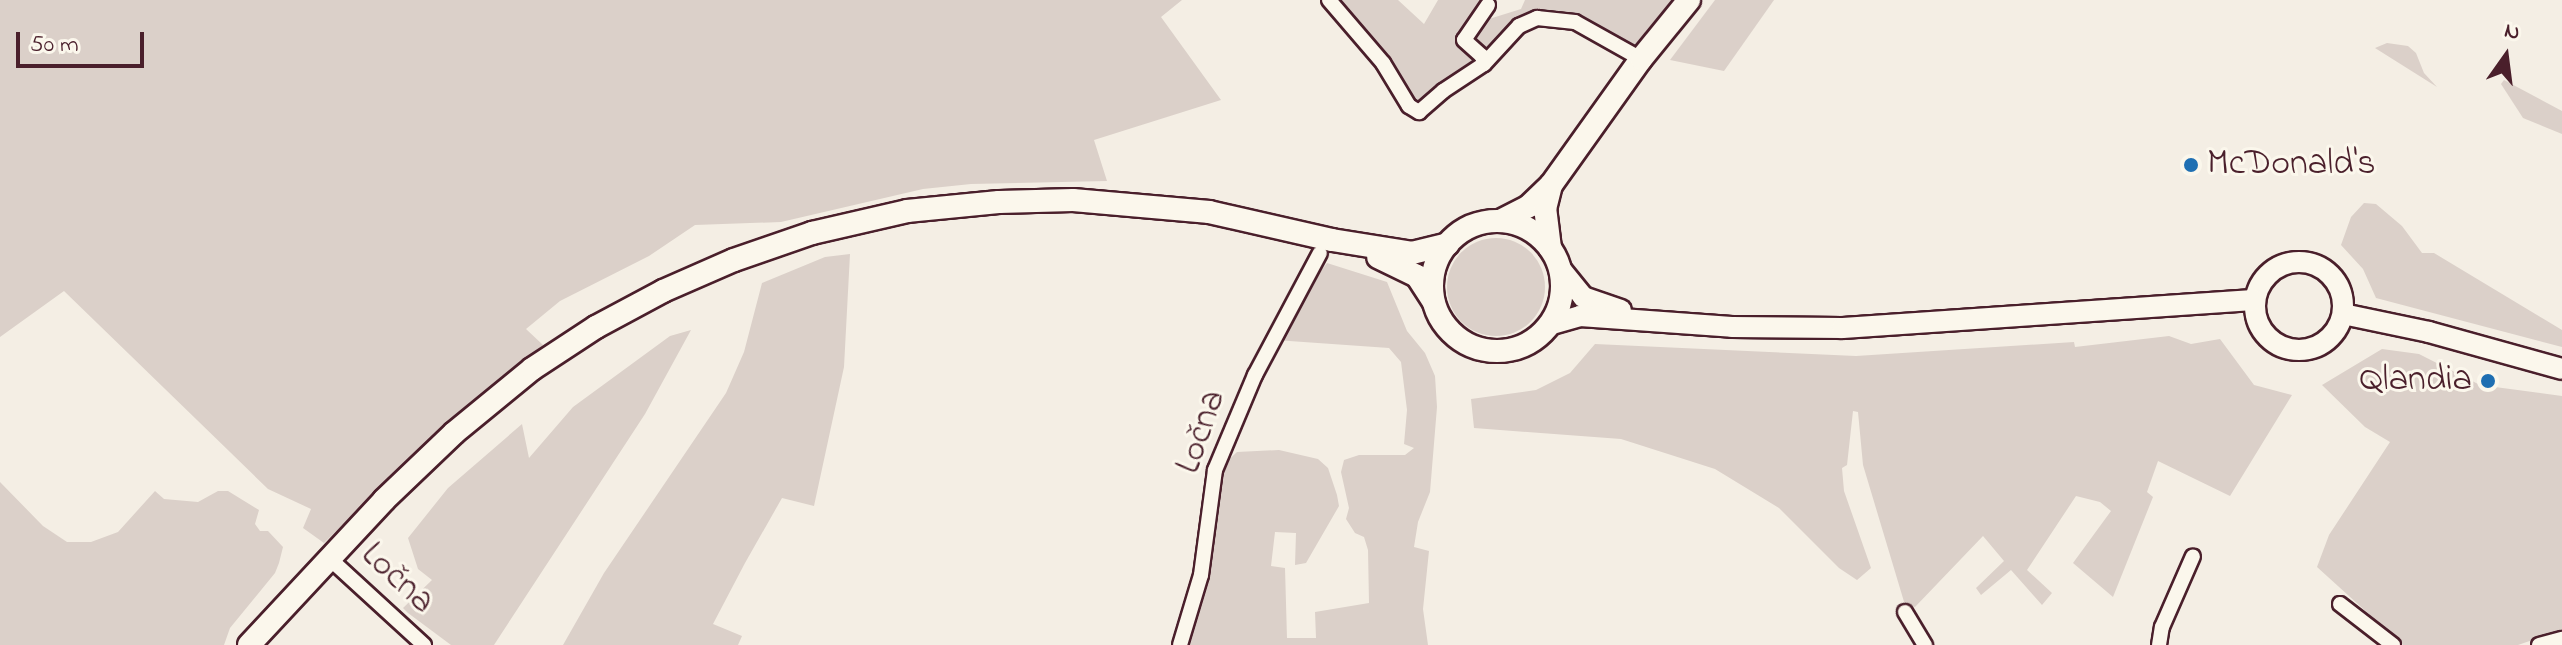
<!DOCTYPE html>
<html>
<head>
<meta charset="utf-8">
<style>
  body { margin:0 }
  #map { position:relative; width:2562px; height:645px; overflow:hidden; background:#f4eee4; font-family:"Indie Flower",sans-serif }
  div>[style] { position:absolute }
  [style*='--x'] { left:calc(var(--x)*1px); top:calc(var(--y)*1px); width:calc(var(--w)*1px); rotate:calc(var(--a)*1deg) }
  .green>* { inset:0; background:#dbd0c9 }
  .round { border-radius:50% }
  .roads { filter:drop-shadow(2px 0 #4a1f2b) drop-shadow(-2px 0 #4a1f2b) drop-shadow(0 2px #4a1f2b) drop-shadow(0 -2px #4a1f2b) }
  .minor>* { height:14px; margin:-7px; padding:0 7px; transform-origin:7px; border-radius:7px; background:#fbf7ec }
  .secondary>* { height:20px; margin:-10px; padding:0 10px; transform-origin:10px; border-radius:10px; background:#fbf7ec }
  .secondary>.ring { margin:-10px; padding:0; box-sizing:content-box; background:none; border:20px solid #fbf7ec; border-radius:50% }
  .primary>* { height:22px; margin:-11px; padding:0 11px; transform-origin:11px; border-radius:11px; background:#fbf7ec }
  .primary>.ring { margin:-11px; padding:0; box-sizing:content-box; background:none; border:22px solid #fbf7ec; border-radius:50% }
  .dots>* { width:22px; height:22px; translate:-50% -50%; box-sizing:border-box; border:4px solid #fbf7ec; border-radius:50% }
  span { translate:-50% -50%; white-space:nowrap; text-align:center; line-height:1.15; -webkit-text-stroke:6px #fbf7ec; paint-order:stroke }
  .poi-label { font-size:36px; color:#4a1f2b }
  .left { translate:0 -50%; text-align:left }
  .right { translate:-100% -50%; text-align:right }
  .street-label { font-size:36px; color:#4a1f2b }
  .north { position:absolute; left:2466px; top:16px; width:80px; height:80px; -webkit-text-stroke:6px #fbf7ec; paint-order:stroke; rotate:14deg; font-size:22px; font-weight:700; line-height:32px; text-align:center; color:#4a1f2b }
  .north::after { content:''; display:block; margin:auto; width:28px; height:36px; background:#4a1f2b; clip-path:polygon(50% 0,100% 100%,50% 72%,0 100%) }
  .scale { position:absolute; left:16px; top:32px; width:128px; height:36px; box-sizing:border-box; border:4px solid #4a1f2b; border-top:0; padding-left:10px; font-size:24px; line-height:28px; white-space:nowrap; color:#4a1f2b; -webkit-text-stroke:6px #fbf7ec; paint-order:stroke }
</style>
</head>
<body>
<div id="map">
  <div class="green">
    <div style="clip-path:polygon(0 0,1182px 0,1161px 17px,1221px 100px,1094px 140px,1107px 181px,971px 184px,923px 189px,781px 222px,695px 225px,649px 256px,560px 301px,526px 329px,543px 345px,453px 417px,324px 543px,303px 528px,311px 509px,268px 489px,64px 291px,0 337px)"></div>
    <div style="clip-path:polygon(1336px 0,1398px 0,1424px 24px,1438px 0,1480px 0,1463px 31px,1476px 58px,1442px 80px,1425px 100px,1414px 101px)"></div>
    <div style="clip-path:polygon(1525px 0,1675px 0,1640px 49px,1560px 13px,1542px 13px,1487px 52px,1473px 41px,1489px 19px,1521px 9px)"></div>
    <div style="clip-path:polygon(1715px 0,1774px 0,1724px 71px,1670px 60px)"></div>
    <div style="clip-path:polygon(2387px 43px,2408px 46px,2416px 53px,2424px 73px,2437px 87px,2375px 48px)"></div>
    <div style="clip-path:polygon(2504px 80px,2562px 111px,2562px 134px,2523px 118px,2501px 84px)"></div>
    <div style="clip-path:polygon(2364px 203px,2376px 204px,2402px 226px,2422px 253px,2434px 253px,2562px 330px,2562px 347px,2376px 298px,2363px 269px,2341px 245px,2351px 217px)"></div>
    <div class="round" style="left:1447px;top:238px;width:98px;height:98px"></div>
    <div style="clip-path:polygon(850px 254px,844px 367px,814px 506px,782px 498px,745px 563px,713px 624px,742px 636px,738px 645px,563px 645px,604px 573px,726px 393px,744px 352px,762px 283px,825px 257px)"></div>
    <div style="clip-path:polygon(1327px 263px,1387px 282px,1407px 331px,1425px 353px,1435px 376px,1437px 407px,1430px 492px,1418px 522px,1414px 547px,1429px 551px,1423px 609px,1428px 645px,1184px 645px,1221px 467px,1237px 452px,1279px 450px,1318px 459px,1328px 468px,1337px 495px,1339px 506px,1306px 563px,1295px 565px,1296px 533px,1275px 532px,1271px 566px,1285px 568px,1287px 638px,1316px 638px,1315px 612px,1369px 603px,1368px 550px,1364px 537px,1355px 533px,1346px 519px,1349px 508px,1341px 472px,1344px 460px,1359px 455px,1405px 455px,1414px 448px,1404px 444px,1407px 410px,1401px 362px,1389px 348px,1275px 340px,1288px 315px)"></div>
    <div style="clip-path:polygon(691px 330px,645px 414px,494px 645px,451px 645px,408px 613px,403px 608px,432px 580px,418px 569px,408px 538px,448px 488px,522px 424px,529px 458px,573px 407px,670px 336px)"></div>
    <div style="clip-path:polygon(2169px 336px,2191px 344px,2220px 339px,2254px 385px,2292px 395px,2230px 496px,2158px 461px,2147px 492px,2153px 497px,2113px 597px,2073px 563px,2111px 511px,2100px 502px,2076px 496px,2027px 570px,2052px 593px,2042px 605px,2011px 570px,1981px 595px,1976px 588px,2004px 561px,1983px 536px,1915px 607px,1905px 605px,1863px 465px,1858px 412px,1853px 411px,1847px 465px,1842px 468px,1844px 491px,1871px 568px,1857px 580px,1839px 568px,1779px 508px,1715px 469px,1621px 439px,1474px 428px,1471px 399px,1536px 390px,1570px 373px,1595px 344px,1856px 356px,2074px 342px,2075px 347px)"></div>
    <div style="clip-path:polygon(2382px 349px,2419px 354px,2480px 385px,2562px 396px,2562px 630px,2518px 645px,2403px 645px,2317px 567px,2329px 535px,2390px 442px,2365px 427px,2322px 385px)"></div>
    <div style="clip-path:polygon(0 482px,43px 526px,67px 542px,91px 542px,118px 532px,155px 491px,164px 499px,198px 502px,218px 491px,228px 491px,259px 510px,255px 524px,260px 531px,268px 531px,283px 547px,279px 563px,275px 573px,230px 628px,224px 645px,0 645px)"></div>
  </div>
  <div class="roads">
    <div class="minor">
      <div style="--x:1329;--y:0;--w:83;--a:49.4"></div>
      <div style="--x:1383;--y:63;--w:50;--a:58.8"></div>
      <div style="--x:1409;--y:106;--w:12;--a:31"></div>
      <div style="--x:1419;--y:112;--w:32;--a:-41"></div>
      <div style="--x:1443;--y:91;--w:49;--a:-33.4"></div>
      <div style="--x:1488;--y:5;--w:42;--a:124.4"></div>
      <div style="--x:1464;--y:40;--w:24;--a:42"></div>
      <div style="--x:1482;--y:56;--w:8;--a:76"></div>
      <div style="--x:1484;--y:64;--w:52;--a:-47.4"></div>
      <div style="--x:1519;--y:26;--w:20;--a:-24"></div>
      <div style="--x:1537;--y:18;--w:38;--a:6"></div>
      <div style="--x:1575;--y:22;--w:76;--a:29.3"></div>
      <div style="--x:329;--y:558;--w:129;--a:42.5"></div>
      <div style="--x:2340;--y:604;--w:67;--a:37.7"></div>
      <div style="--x:1905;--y:612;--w:39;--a:59"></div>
      <div style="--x:1180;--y:645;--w:73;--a:-73.3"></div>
      <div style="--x:1201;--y:575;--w:106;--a:-82.4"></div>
      <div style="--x:1215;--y:470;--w:103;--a:-67.2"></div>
      <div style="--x:1255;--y:375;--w:138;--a:-62"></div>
      <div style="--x:2159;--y:645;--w:18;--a:-81"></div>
      <div style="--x:2162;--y:627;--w:77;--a:-66.4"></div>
      <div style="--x:2539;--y:645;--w:24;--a:-15"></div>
    </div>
    <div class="secondary">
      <div class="ring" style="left:2255px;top:262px;width:68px;height:68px"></div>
      <div style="--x:1559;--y:267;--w:38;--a:51"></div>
      <div style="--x:1583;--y:297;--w:40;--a:18.9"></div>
      <div style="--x:2343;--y:314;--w:88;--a:11.8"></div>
      <div style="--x:2429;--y:332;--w:138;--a:15.5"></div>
      <div style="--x:1549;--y:325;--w:32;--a:-16"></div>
      <div style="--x:1580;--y:316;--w:152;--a:4.1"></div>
      <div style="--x:1732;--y:327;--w:110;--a:0.5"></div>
      <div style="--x:1842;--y:328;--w:413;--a:-3.9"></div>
    </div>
    <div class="primary">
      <div style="--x:1500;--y:221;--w:33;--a:-27"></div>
      <div style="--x:1529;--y:206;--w:30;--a:-44"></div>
      <div style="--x:1551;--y:185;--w:155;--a:-54.5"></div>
      <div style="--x:1641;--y:59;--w:76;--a:-50.9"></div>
      <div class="ring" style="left:1432px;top:221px;width:108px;height:108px"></div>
      <div style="--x:1550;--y:248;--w:39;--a:-97"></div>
      <div style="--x:1545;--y:209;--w:25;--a:-76"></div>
      <div style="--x:1378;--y:257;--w:43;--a:26"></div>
      <div style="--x:1417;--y:276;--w:30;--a:57"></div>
      <div style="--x:249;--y:645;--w:198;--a:-47"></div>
      <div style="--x:384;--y:500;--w:97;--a:-43.7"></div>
      <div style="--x:454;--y:433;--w:101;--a:-39.4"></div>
      <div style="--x:532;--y:369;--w:77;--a:-33.3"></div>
      <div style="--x:596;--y:327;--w:76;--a:-28.2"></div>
      <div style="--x:663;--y:291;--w:77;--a:-23.6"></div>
      <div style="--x:734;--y:260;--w:83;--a:-19.1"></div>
      <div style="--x:812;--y:233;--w:98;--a:-13"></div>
      <div style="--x:907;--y:211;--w:92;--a:-5.6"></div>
      <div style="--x:999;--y:202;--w:74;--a:-1.5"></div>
      <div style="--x:1073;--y:200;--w:137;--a:5"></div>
      <div style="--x:1209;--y:212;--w:126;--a:12.8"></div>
      <div style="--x:1332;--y:240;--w:81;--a:9.2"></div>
      <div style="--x:1412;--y:253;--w:37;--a:-14"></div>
    </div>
  </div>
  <div class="dots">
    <div style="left:2191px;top:165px;background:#1f6fb2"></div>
    <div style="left:2488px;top:381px;background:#1f6fb2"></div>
  </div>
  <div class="poi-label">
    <span class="left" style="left:2207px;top:165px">McDonald's</span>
    <span class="right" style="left:2472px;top:381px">Qlandia</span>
  </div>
  <div class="street-label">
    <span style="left:1202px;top:432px;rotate:-71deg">Ločna</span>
    <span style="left:397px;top:579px;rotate:43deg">Ločna</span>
  </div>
  <div class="north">N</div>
  <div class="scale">50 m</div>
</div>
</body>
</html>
